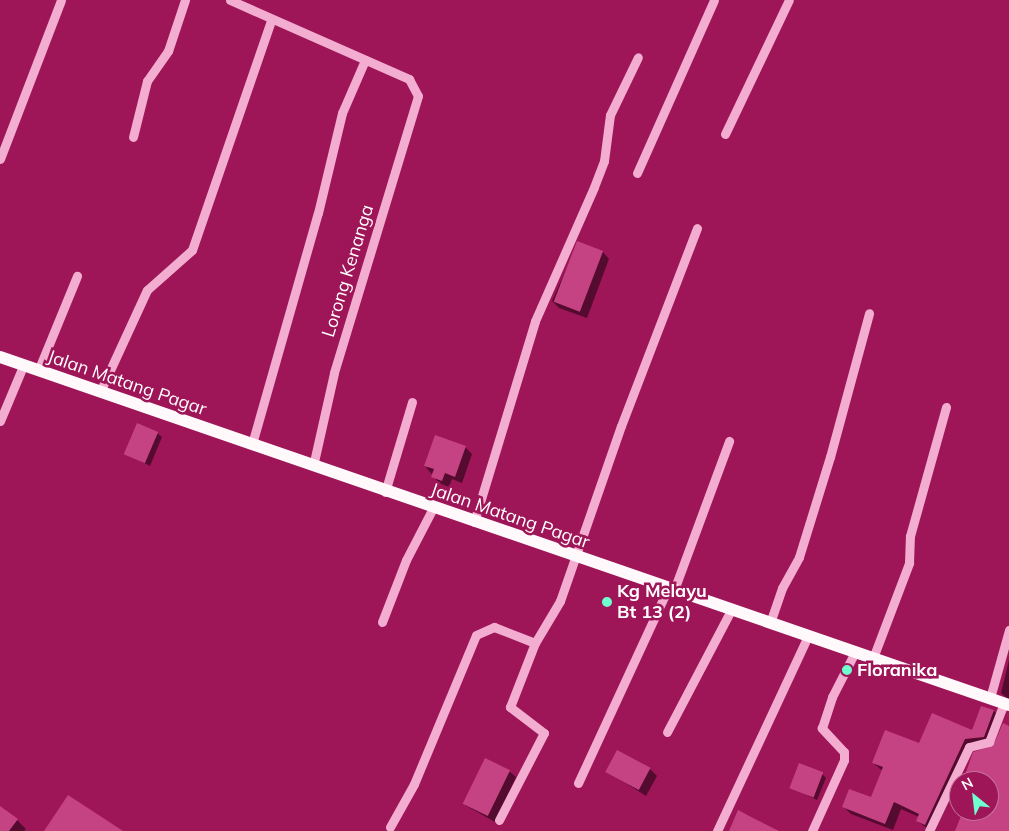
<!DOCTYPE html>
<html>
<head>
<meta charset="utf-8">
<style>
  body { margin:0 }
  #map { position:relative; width:1009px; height:831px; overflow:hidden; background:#9e1558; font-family:Mulish,sans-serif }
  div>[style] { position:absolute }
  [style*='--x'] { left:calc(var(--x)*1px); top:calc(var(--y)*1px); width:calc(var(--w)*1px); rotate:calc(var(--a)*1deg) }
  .shadow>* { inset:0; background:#0007 }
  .building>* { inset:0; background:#c64383; transform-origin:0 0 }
  .minor>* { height:9px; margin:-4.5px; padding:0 4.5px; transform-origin:4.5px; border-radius:4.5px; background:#f3add0 }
  .major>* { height:12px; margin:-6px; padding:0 6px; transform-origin:6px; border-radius:6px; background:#fff9fc }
  .dots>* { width:14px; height:14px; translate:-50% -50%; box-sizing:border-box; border:2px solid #9e1558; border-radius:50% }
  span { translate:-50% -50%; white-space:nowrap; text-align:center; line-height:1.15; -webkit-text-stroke:5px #9e1558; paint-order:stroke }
  .street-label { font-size:18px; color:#fff }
  .poi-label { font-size:18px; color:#fff; font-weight:700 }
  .left { translate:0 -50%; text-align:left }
  .north { position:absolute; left:949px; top:771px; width:50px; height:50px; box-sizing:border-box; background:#9e1558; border:1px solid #c5739b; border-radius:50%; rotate:331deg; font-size:14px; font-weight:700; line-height:20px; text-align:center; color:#fff }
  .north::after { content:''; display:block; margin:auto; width:18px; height:22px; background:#6fffcf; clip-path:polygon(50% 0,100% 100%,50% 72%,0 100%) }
</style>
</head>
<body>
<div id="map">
  <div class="shadow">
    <div style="clip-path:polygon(578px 243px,603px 252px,609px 259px,587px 318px,559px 308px,552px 301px)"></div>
    <div style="clip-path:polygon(157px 433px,162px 437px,150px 466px,125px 453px)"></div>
    <div style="clip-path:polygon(436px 437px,466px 448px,472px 454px,462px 483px,452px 479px,449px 487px,439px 483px,425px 466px)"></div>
    <div style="clip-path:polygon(1009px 660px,1009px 700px,1001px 693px)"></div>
    <div style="clip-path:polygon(981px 707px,994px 711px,1001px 719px,992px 744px,973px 746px,931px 831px,917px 821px,919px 817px,901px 809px,893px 830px,851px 814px,844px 807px,871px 799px,883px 771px,873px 763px,920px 745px,973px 731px)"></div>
    <div style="clip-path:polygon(650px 769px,657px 776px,646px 796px,607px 771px)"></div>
    <div style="clip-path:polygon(509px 771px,516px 777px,495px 822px,465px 805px)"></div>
    <div style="clip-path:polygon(822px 774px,826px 778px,817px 800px,791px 787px)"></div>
    <div style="clip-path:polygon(0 808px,17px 820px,26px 829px,24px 831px,0 831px)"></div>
  </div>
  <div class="building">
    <div style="left:577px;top:241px;width:28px;height:65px;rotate:21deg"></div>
    <div style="left:137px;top:423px;width:23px;height:34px;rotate:23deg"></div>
    <div style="clip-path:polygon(435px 435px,466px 446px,455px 477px,445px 473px,442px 481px,431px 477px,434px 469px,424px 466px)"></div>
    <div style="clip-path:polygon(981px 706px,994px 710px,984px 737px,965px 739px,925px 825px,916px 821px,919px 814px,894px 802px,885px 824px,842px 807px,849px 789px,871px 797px,883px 767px,872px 763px,885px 730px,919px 743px,932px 713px,972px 730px)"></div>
    <div style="clip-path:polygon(1003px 723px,1009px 726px,1009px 831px,955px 831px,963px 811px,989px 811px,989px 781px,963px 781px,973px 752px,993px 746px)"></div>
    <div style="left:617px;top:750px;width:38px;height:25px;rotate:28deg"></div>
    <div style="left:485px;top:758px;width:28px;height:51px;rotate:26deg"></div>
    <div style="left:799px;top:763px;width:26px;height:27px;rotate:21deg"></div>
    <div style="clip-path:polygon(68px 795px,123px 831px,44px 831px)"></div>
    <div style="clip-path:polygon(0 806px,18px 819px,9px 831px,0 831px)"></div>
    <div style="clip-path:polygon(738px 810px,755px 819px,779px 831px,729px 831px)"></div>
  </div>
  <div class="minor">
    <div style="--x:230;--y:0;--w:196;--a:23.8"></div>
    <div style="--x:409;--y:79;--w:19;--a:62"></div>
    <div style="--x:418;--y:96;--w:289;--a:106.9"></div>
    <div style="--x:334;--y:373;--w:95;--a:102.7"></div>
    <div style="--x:725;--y:134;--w:148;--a:-64.5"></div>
    <div style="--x:133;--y:137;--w:58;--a:-76"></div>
    <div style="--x:147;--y:81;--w:37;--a:-55"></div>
    <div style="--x:168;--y:51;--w:54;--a:-71.6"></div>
    <div style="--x:0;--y:159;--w:170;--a:-69"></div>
    <div style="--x:637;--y:173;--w:189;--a:-66"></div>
    <div style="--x:38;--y:371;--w:103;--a:-67.7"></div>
    <div style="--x:100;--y:392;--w:112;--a:-65.3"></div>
    <div style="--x:147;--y:290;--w:60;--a:-41.6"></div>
    <div style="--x:192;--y:250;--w:243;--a:-71"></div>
    <div style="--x:0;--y:421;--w:60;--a:-67.3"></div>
    <div style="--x:252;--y:444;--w:240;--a:-74.1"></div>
    <div style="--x:318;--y:213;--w:103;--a:-76.5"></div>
    <div style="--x:342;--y:113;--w:58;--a:-66.5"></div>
    <div style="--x:385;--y:492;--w:94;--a:-73.3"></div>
    <div style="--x:474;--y:522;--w:210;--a:-73.1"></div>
    <div style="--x:535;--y:321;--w:146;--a:-66.2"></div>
    <div style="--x:594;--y:187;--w:28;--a:-69"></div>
    <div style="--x:604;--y:161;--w:46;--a:-82.6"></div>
    <div style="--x:610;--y:115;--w:64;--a:-64.2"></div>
    <div style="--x:674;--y:590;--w:159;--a:-69.7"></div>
    <div style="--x:382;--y:622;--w:66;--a:-68.8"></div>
    <div style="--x:406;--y:560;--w:59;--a:-62.6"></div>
    <div style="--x:770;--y:623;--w:37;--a:-71"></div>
    <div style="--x:782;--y:588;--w:35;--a:-61"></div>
    <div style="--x:799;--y:557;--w:105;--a:-72.8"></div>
    <div style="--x:830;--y:457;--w:149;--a:-74.8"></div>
    <div style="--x:873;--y:658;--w:102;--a:-69.2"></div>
    <div style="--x:909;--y:563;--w:27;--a:-88"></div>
    <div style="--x:910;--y:536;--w:134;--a:-74.4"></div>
    <div style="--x:990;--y:698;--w:71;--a:-74.4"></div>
    <div style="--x:667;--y:732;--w:138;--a:-62.3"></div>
    <div style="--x:578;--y:783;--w:215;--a:-65.2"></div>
    <div style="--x:499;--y:820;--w:98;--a:-62.7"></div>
    <div style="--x:544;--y:733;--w:43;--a:-142.6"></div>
    <div style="--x:510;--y:707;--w:69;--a:-68.7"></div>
    <div style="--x:535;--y:643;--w:49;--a:-59.2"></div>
    <div style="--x:560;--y:601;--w:185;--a:-70.8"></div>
    <div style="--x:621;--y:426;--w:212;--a:-69"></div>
    <div style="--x:390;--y:827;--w:49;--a:-60.8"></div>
    <div style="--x:414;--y:784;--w:161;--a:-67.4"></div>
    <div style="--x:476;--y:635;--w:20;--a:-24"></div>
    <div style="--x:494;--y:627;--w:44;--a:21.3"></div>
    <div style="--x:717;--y:831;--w:215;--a:-65"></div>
    <div style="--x:812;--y:831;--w:78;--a:-65.7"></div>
    <div style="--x:844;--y:760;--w:8;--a:-90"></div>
    <div style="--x:844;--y:752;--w:33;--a:-133"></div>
    <div style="--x:822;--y:728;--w:33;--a:-72"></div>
    <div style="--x:832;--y:697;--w:51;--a:-62.9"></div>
    <div style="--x:929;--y:831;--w:93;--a:-64.5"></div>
    <div style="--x:969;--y:747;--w:21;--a:-14"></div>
    <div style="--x:989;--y:742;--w:42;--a:-69"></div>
  </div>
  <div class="major">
    <div style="--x:0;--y:357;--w:1067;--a:19.03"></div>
  </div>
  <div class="dots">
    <div style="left:607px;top:602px;background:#6fffcf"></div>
    <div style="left:847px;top:670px;background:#6fffcf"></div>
  </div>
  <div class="street-label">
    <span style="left:348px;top:271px;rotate:-73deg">Lorong Kenanga</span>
    <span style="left:127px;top:383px;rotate:19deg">Jalan Matang Pagar</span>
    <span style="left:510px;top:516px;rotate:19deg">Jalan Matang Pagar</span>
  </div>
  <div class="poi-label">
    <span class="left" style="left:617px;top:602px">Kg Melayu<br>Bt 13 (2)</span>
    <span class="left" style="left:857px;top:670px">Floranika</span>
  </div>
  <div class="north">N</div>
</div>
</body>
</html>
